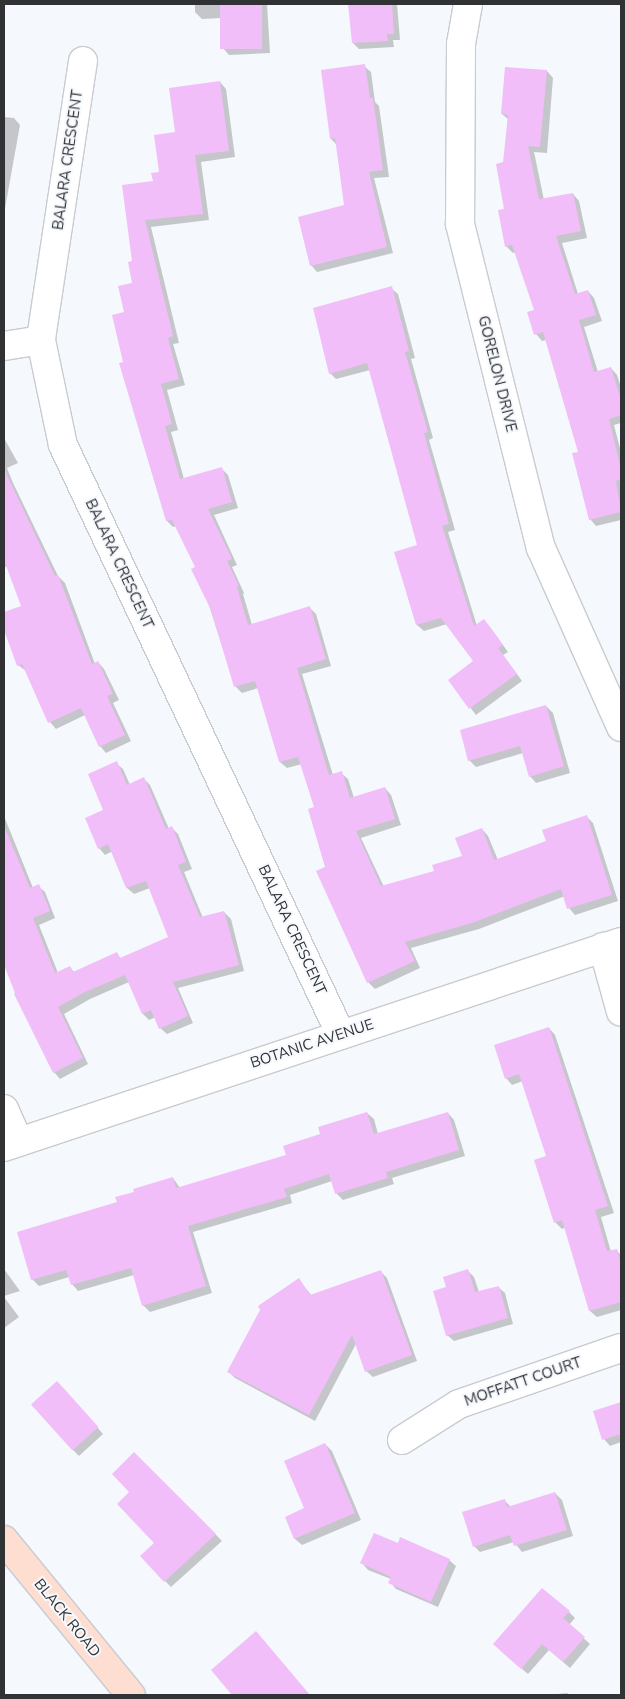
<!DOCTYPE html>
<html>
<head>
<meta charset="utf-8">
<style>
  body { margin:0 }
  #map { position:relative; width:625px; height:1699px; overflow:hidden; background:#f5f8fd; font-family:"Nunito Sans",sans-serif }
  div>[style] { position:absolute }
  [style*='--x'] { left:calc(var(--x)*1px); top:calc(var(--y)*1px); width:calc(var(--w)*1px); rotate:calc(var(--a)*1deg) }
  .shadow>* { inset:0; background:#0003 }
  .building>* { inset:0; background:#f2bef9; transform-origin:0 0 }
  .roads { filter:drop-shadow(1px 0 #c8cbd0) drop-shadow(-1px 0 #c8cbd0) drop-shadow(0 1px #c8cbd0) drop-shadow(0 -1px #c8cbd0) }
  .street>* { height:28px; margin:-14px; padding:0 14px; transform-origin:14px; border-radius:14px; background:#fff }
  .secondary>* { height:28px; margin:-14px; padding:0 14px; transform-origin:14px; border-radius:14px; background:#fdded1 }
  span { translate:-50% -50%; white-space:nowrap; text-align:center; line-height:1.15; -webkit-text-stroke:4px #f5f8fd; paint-order:stroke }
  .street-label { font-size:15px; color:#313234 }
  .frame { position:absolute; inset:0; border:5px solid #313234; pointer-events:none }
</style>
</head>
<body>
<div id="map">
  <div class="shadow">
    <div style="clip-path:polygon(195px 4px,267px 4px,270px 53px,229px 55px,223px 48px,222px 18px,202px 19px,195px 12px)"></div>
    <div style="clip-path:polygon(350px 4px,397px 4px,400px 40px,393px 40px,394px 47px,359px 49px,353px 43px)"></div>
    <div style="clip-path:polygon(364px 66px,371px 72px,375px 102px,379px 106px,389px 177px,374px 178px,393px 253px,317px 272px,311px 265px,346px 206px,337px 145px,331px 139px)"></div>
    <div style="clip-path:polygon(547px 71px,553px 78px,547px 153px,534px 152px,544px 200px,573px 194px,579px 201px,587px 238px,562px 243px,578px 294px,588px 291px,594px 298px,602px 321px,584px 327px,598px 372px,611px 368px,617px 375px,621px 387px,621px 423px,614px 425px,621px 452px,621px 520px,596px 526px,590px 519px,580px 453px,546px 340px,542px 341px,536px 334px,535px 311px,516px 252px,513px 253px,506px 246px,505px 163px,509px 120px,502px 114px)"></div>
    <div style="clip-path:polygon(220px 82px,226px 89px,235px 157px,201px 162px,209px 220px,151px 227px,179px 343px,173px 344px,185px 385px,167px 390px,178px 430px,171px 432px,184px 479px,221px 468px,228px 475px,238px 508px,214px 515px,237px 565px,232px 567px,244px 593px,243px 594px,252px 625px,309px 607px,316px 614px,331px 666px,302px 674px,333px 775px,341px 773px,348px 779px,354px 798px,385px 788px,391px 795px,401px 825px,361px 838px,384px 887px,436px 872px,463px 857px,482px 829px,488px 836px,498px 860px,547px 841px,587px 817px,593px 823px,618px 901px,575px 915px,569px 908px,565px 896px,479px 929px,411px 948px,420px 968px,375px 989px,368px 982px,327px 867px,315px 808px,302px 764px,287px 768px,280px 762px,258px 688px,242px 693px,235px 686px,197px 568px,177px 526px,173px 527px,167px 521px,125px 363px,126px 313px,134px 283px,133px 262px,154px 182px,161px 173px,176px 133px)"></div>
    <div style="clip-path:polygon(4px 117px,14px 118px,20px 125px,4px 214px)"></div>
    <div style="clip-path:polygon(391px 288px,398px 294px,415px 358px,411px 359px,433px 438px,429px 440px,455px 530px,448px 532px,477px 626px,484px 621px,490px 627px,508px 652px,503px 655px,522px 681px,476px 715px,449px 680px,475px 661px,447px 624px,424px 631px,417px 625px,418px 546px,370px 370px,336px 379px,330px 373px)"></div>
    <div style="clip-path:polygon(4px 438px,18px 463px,7px 468px,13px 483px,58px 576px,65px 583px,95px 664px,98px 662px,104px 669px,119px 700px,113px 703px,131px 741px,106px 753px,100px 746px,85px 715px,56px 729px,50px 722px,26px 671px,18px 665px,4px 627px,4px 614px,23px 606px,7px 566px,4px 568px)"></div>
    <div style="clip-path:polygon(546px 706px,553px 713px,570px 773px,536px 783px,530px 776px,523px 753px,476px 767px,469px 760px)"></div>
    <div style="clip-path:polygon(116px 763px,123px 769px,130px 785px,144px 779px,150px 785px,169px 829px,172px 828px,178px 834px,192px 869px,184px 872px,203px 918px,224px 912px,231px 919px,244px 971px,178px 988px,193px 1023px,167px 1034px,160px 1028px,156px 1017px,149px 1020px,143px 1014px,129px 982px,90px 999px,64px 1014px,88px 1064px,60px 1079px,54px 1072px,4px 962px,4px 816px,33px 888px,38px 886px,45px 892px,55px 918px,39px 925px,58px 973px,70px 967px,74px 972px,116px 954px,122px 959px,169px 938px,150px 888px,134px 894px,127px 888px,113px 851px,105px 855px,99px 848px)"></div>
    <div style="clip-path:polygon(549px 1028px,555px 1035px,614px 1213px,601px 1217px,611px 1252px,616px 1250px,621px 1255px,621px 1310px,597px 1317px,590px 1311px,566px 1227px,562px 1229px,555px 1222px,547px 1157px,523px 1081px,512px 1085px,506px 1078px)"></div>
    <div style="clip-path:polygon(367px 1113px,374px 1119px,378px 1134px,448px 1113px,454px 1120px,465px 1156px,392px 1178px,394px 1184px,343px 1200px,336px 1193px,332px 1181px,290px 1195px,292px 1203px,193px 1232px,212px 1293px,150px 1312px,143px 1305px,134px 1275px,78px 1291px,72px 1284px,69px 1277px,39px 1286px,32px 1279px,118px 1203px,173px 1178px,180px 1188px,288px 1156px,321px 1135px)"></div>
    <div style="clip-path:polygon(4px 1269px,20px 1291px,4px 1296px)"></div>
    <div style="clip-path:polygon(380px 1271px,387px 1278px,417px 1361px,373px 1377px,366px 1371px,356px 1344px,315px 1421px,235px 1378px,229px 1372px,299px 1280px,312px 1296px)"></div>
    <div style="clip-path:polygon(468px 1271px,474px 1277px,479px 1292px,498px 1287px,505px 1293px,513px 1324px,454px 1341px,447px 1335px,447px 1288px)"></div>
    <div style="clip-path:polygon(4px 1297px,19px 1317px,4px 1328px)"></div>
    <div style="clip-path:polygon(64px 1389px,103px 1434px,79px 1456px,73px 1450px)"></div>
    <div style="clip-path:polygon(621px 1404px,621px 1442px,610px 1446px,604px 1439px,595px 1412px)"></div>
    <div style="clip-path:polygon(325px 1444px,332px 1451px,361px 1520px,302px 1545px,295px 1539px,286px 1518px,306px 1509px)"></div>
    <div style="clip-path:polygon(555px 1493px,562px 1500px,573px 1536px,522px 1552px,514px 1542px,480px 1552px,474px 1546px,504px 1500px,511px 1507px)"></div>
    <div style="clip-path:polygon(192px 1510px,222px 1541px,171px 1587px,165px 1581px)"></div>
    <div style="clip-path:polygon(398px 1545px,449px 1560px,456px 1566px,438px 1607px,396px 1589px,390px 1582px,391px 1579px,368px 1570px,362px 1563px)"></div>
    <div style="clip-path:polygon(569px 1612px,575px 1618px,569px 1625px,590px 1644px,570px 1668px,549px 1650px,528px 1674px,501px 1651px)"></div>
    <div style="clip-path:polygon(262px 1639px,309px 1695px,234px 1695px,213px 1670px)"></div>
    <div style="clip-path:polygon(567px 1693px,570px 1695px,548px 1695px)"></div>
  </div>
  <div class="building">
    <div style="left:220px;top:4px;width:42px;height:45px"></div>
    <div style="clip-path:polygon(348px 4px,392px 4px,394px 34px,387px 34px,388px 41px,352px 43px)"></div>
    <div style="clip-path:polygon(365px 64px,370px 98px,373px 98px,383px 170px,369px 172px,387px 247px,310px 266px,298px 217px,344px 205px,335px 138px,330px 139px,321px 70px)"></div>
    <div style="clip-path:polygon(505px 67px,547px 70px,540px 147px,528px 146px,539px 199px,573px 193px,581px 231px,556px 236px,575px 294px,588px 290px,596px 315px,579px 320px,594px 372px,611px 367px,621px 400px,621px 415px,609px 419px,621px 469px,621px 479px,616px 481px,621px 512px,589px 520px,572px 453px,578px 452px,543px 332px,534px 335px,527px 312px,534px 310px,512px 245px,505px 247px,498px 210px,504px 209px,496px 164px,503px 162px,508px 115px,501px 114px)"></div>
    <div style="clip-path:polygon(220px 81px,229px 151px,195px 155px,203px 214px,145px 220px,173px 336px,168px 338px,179px 379px,161px 384px,172px 424px,165px 426px,180px 479px,222px 467px,232px 502px,208px 509px,232px 559px,227px 561px,239px 586px,237px 587px,248px 625px,310px 606px,326px 659px,297px 668px,329px 775px,342px 771px,350px 798px,385px 787px,395px 819px,356px 831px,381px 886px,434px 871px,432px 865px,462px 856px,455px 838px,482px 828px,494px 860px,546px 841px,542px 830px,587px 815px,612px 895px,567px 909px,561px 889px,472px 923px,405px 942px,415px 961px,367px 983px,316px 871px,325px 867px,308px 809px,314px 807px,298px 757px,279px 762px,255px 681px,234px 687px,211px 610px,191px 569px,195px 567px,172px 520px,166px 521px,119px 363px,123px 362px,112px 315px,124px 312px,118px 286px,132px 283px,128px 262px,132px 261px,122px 185px,153px 181px,151px 173px,159px 172px,154px 135px,175px 132px,169px 88px)"></div>
    <div style="clip-path:polygon(392px 286px,409px 351px,405px 352px,428px 432px,424px 433px,449px 524px,442px 526px,474px 626px,484px 619px,503px 645px,498px 648px,517px 674px,469px 709px,448px 680px,473px 661px,441px 618px,416px 625px,394px 552px,417px 545px,367px 363px,329px 374px,313px 308px)"></div>
    <div style="clip-path:polygon(4px 469px,55px 576px,58px 575px,92px 664px,98px 661px,113px 694px,107px 696px,125px 735px,99px 747px,81px 708px,48px 723px,22px 664px,17px 666px,4px 630px,4px 612px,21px 606px,4px 560px)"></div>
    <div style="clip-path:polygon(546px 705px,564px 766px,529px 777px,520px 746px,468px 761px,460px 730px)"></div>
    <div style="clip-path:polygon(117px 761px,127px 785px,144px 777px,166px 829px,172px 826px,186px 862px,178px 865px,200px 917px,224px 911px,239px 965px,173px 982px,188px 1016px,159px 1029px,151px 1010px,142px 1014px,125px 975px,83px 993px,58px 1007px,83px 1058px,53px 1073px,14px 994px,15px 993px,4px 965px,4px 826px,30px 888px,39px 884px,50px 911px,33px 918px,55px 973px,70px 966px,73px 972px,117px 952px,120px 958px,168px 937px,146px 881px,126px 888px,108px 844px,98px 849px,85px 818px,103px 810px,88px 774px)"></div>
    <div style="clip-path:polygon(549px 1027px,608px 1206px,595px 1210px,607px 1251px,617px 1249px,621px 1263px,621px 1302px,589px 1311px,562px 1220px,554px 1223px,534px 1160px,546px 1156px,519px 1074px,505px 1079px,494px 1045px)"></div>
    <div style="clip-path:polygon(367px 1112px,374px 1134px,448px 1112px,459px 1150px,386px 1172px,388px 1178px,335px 1194px,329px 1174px,284px 1189px,287px 1197px,188px 1226px,206px 1286px,142px 1306px,131px 1268px,71px 1285px,66px 1270px,31px 1280px,17px 1232px,117px 1202px,115px 1197px,134px 1192px,133px 1189px,173px 1177px,176px 1188px,286px 1155px,283px 1146px,320px 1134px,318px 1127px)"></div>
    <div style="clip-path:polygon(468px 1269px,475px 1292px,499px 1286px,508px 1318px,446px 1336px,433px 1291px,446px 1287px,443px 1277px)"></div>
    <div style="clip-path:polygon(381px 1270px,412px 1355px,365px 1372px,352px 1335px,309px 1415px,227px 1372px,260px 1310px,258px 1306px,299px 1278px,310px 1295px)"></div>
    <div style="left:57px;top:1381px;width:62px;height:35px;rotate:48deg"></div>
    <div style="clip-path:polygon(621px 1402px,621px 1434px,602px 1440px,593px 1411px)"></div>
    <div style="clip-path:polygon(325px 1443px,355px 1513px,294px 1539px,285px 1517px,304px 1508px,284px 1461px)"></div>
    <div style="clip-path:polygon(134px 1452px,216px 1534px,164px 1582px,140px 1556px,154px 1543px,117px 1504px,129px 1492px,112px 1474px)"></div>
    <div style="clip-path:polygon(555px 1492px,567px 1530px,514px 1546px,510px 1535px,473px 1547px,462px 1512px,505px 1499px,507px 1507px)"></div>
    <div style="clip-path:polygon(374px 1533px,398px 1543px,400px 1537px,450px 1559px,431px 1602px,388px 1583px,391px 1577px,360px 1563px)"></div>
    <div style="clip-path:polygon(542px 1588px,570px 1611px,563px 1618px,585px 1637px,563px 1662px,542px 1644px,521px 1669px,493px 1644px)"></div>
    <div style="clip-path:polygon(256px 1631px,310px 1695px,232px 1695px,211px 1670px)"></div>
  </div>
  <div class="roads">
    <div class="street">
      <div style="--x:468;--y:4;--w:41;--a:99.9"></div>
      <div style="--x:461;--y:44;--w:180;--a:90.3"></div>
      <div style="--x:460;--y:224;--w:334;--a:76"></div>
      <div style="--x:541;--y:548;--w:196;--a:65.9"></div>
      <div style="--x:83;--y:61;--w:282;--a:98.6"></div>
      <div style="--x:41;--y:340;--w:107;--a:78.2"></div>
      <div style="--x:63;--y:445;--w:652;--a:64.77"></div>
      <div style="--x:4;--y:346;--w:37;--a:-9"></div>
      <div style="--x:603;--y:947;--w:67;--a:74.5"></div>
      <div style="--x:4;--y:1109;--w:36;--a:66"></div>
      <div style="--x:4;--y:1147;--w:650;--a:-18.38"></div>
      <div style="--x:402;--y:1440;--w:67;--a:-32.3"></div>
      <div style="--x:459;--y:1404;--w:171;--a:-19.1"></div>
    </div>
    <div class="secondary">
      <div style="--x:4;--y:1540;--w:200;--a:50.7"></div>
    </div>
  </div>
  <div class="street-label">
    <span style="left:68px;top:160px;rotate:-82deg">BALARA CRESCENT</span>
    <span style="left:497px;top:374px;rotate:76deg">GORELON DRIVE</span>
    <span style="left:119px;top:564px;rotate:65deg">BALARA CRESCENT</span>
    <span style="left:292px;top:930px;rotate:65deg">BALARA CRESCENT</span>
    <span style="left:312px;top:1044px;rotate:-18deg">BOTANIC AVENUE</span>
    <span style="left:523px;top:1382px;rotate:-19deg">MOFFATT COURT</span>
    <span style="left:67px;top:1618px;rotate:51deg">BLACK ROAD</span>
  </div>
  <div class="frame"></div>
</div>
</body>
</html>
